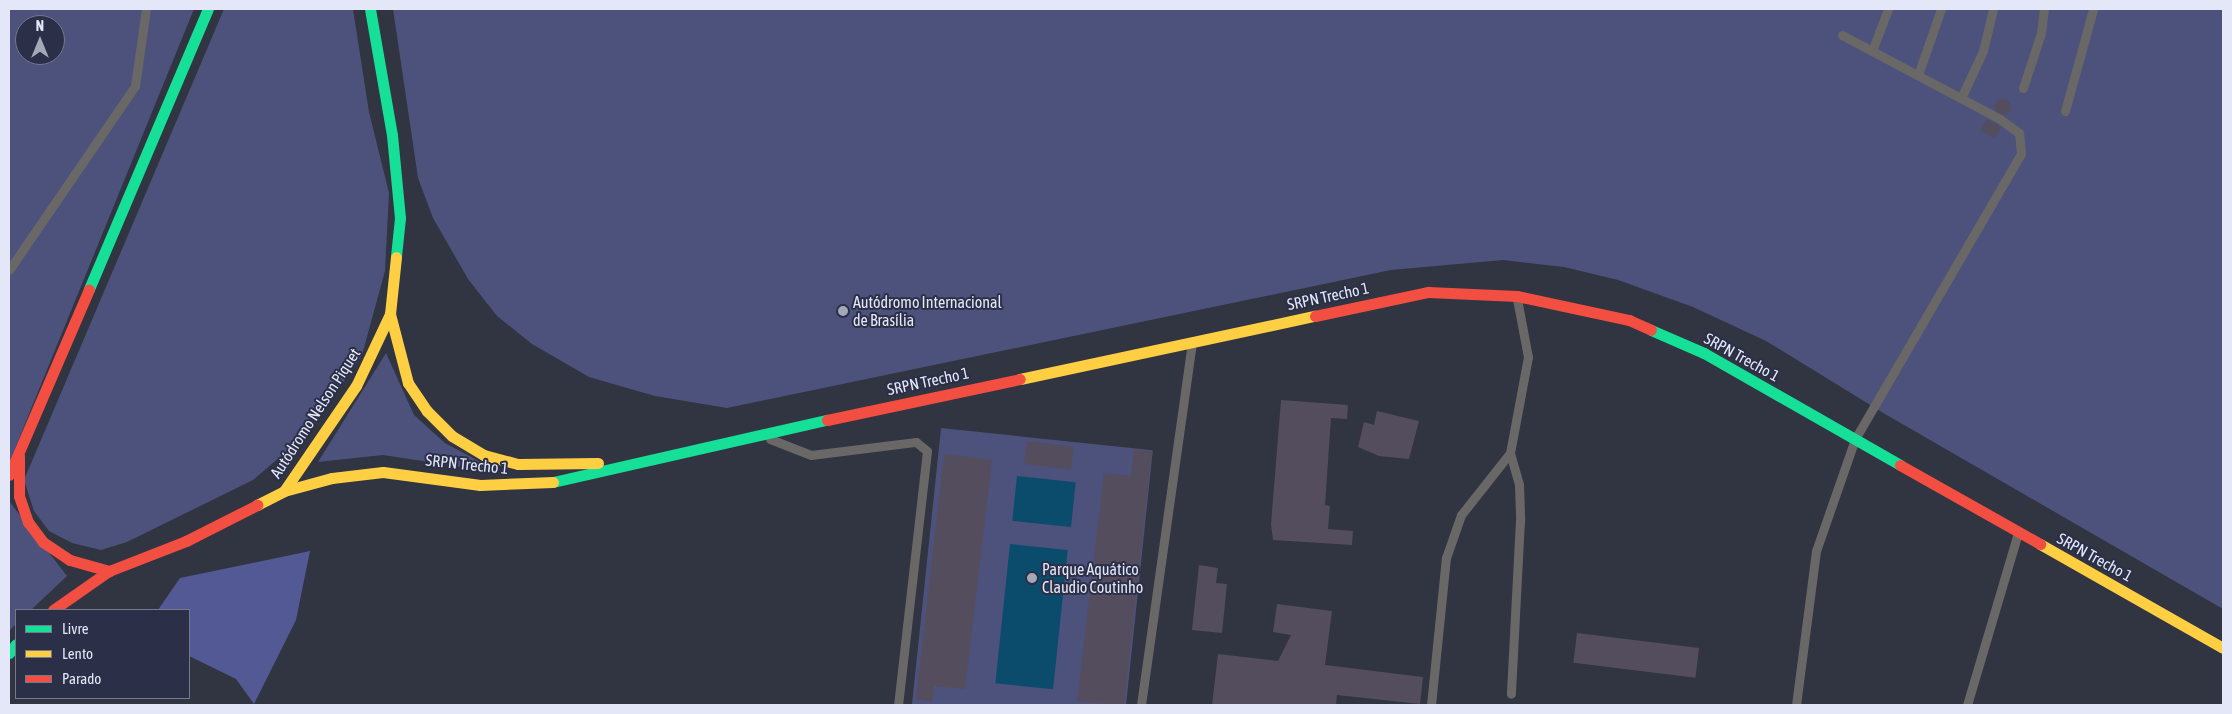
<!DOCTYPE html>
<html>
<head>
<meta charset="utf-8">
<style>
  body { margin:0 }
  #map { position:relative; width:2232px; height:714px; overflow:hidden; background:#313441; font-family:"Asap Condensed",sans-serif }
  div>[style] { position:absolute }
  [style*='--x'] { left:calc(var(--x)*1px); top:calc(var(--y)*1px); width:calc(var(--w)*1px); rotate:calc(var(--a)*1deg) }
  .green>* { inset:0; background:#4c527c; transform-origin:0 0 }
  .forest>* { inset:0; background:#535995 }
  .water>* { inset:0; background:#0b4b6b; transform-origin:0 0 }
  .building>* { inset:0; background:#544d5d; transform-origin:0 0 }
  .round { border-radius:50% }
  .lane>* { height:9px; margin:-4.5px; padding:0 4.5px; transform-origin:4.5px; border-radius:4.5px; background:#6a6866 }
  .fast>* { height:11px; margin:-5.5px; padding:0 5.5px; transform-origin:5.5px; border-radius:5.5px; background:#16e098 }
  .slow>* { height:11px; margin:-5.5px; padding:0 5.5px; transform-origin:5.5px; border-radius:5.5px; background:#ffcf43 }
  .jam>* { height:11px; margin:-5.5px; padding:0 5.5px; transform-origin:5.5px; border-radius:5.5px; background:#f24e42 }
  .dots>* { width:14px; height:14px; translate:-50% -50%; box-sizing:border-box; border:2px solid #2b2f47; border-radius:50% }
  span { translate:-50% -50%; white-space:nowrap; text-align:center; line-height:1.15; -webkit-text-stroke:4px #2b2f47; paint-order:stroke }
  .street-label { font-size:16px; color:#e4e7f7 }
  .poi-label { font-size:16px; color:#e4e7f7 }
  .left { translate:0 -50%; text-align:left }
  .frame { position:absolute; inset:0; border:10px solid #e4e7f7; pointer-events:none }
  .legend { position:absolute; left:15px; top:609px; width:175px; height:90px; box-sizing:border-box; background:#2b2f47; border:1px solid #75798d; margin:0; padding:6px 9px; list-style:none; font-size:15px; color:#e4e7f7 }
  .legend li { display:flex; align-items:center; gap:10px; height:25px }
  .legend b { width:25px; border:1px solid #75798d }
  .north { position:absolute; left:15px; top:15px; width:50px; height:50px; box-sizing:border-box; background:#2b2f47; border:1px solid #75798d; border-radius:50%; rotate:0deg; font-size:14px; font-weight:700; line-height:20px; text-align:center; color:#e4e7f7 }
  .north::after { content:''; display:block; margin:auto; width:18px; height:22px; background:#a5a8b7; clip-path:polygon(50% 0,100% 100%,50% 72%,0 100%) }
</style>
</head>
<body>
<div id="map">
  <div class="green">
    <div style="clip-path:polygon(evenodd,9px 9px,194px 9px,9px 463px,9px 9px,25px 25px,55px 25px,55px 55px,25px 55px,25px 25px)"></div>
    <div style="clip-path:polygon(224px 9px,353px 9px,369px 112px,389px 193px,385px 271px,362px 355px,309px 432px,253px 480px,127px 542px,101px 550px,72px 543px,49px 531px,34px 511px,24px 480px)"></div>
    <div style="clip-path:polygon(393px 9px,2223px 9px,2223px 609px,1885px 414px,1766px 341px,1693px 307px,1618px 280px,1564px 267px,1503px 260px,1391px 270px,727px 408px,655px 396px,589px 377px,532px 344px,497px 316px,468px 279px,433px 218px,418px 178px)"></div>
    <div style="clip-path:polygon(386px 353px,414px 415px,445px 443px,501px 473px,383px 455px,318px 462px)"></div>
    <div style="left:941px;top:428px;width:213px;height:279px;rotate:6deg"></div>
    <div style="clip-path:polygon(9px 501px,67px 576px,31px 610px,16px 610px,16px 624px,9px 631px)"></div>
  </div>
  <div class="forest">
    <div style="clip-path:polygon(310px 551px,296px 620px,254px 704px,236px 679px,189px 656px,189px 610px,158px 610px,180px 578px)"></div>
  </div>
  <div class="water">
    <div style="left:1017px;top:476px;width:59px;height:45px;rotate:6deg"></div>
    <div style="left:1010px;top:544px;width:58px;height:140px;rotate:6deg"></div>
  </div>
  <div class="building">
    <div class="round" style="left:1995px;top:99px;width:16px;height:16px"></div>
    <div style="left:1987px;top:119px;width:16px;height:13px;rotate:30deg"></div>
    <div style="clip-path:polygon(1281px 400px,1348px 405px,1347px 419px,1331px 418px,1325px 505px,1330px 506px,1328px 529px,1353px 531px,1352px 545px,1273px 540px,1271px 524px)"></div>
    <div style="clip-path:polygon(1377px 411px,1419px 421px,1409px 459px,1379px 456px,1358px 447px,1364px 422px,1374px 425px)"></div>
    <div style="left:1027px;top:441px;width:47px;height:23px;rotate:7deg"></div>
    <div style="clip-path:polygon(1134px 449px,1152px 451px,1124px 705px,1077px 702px,1104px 473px,1131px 476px)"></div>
    <div style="clip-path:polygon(944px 454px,992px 460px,965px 689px,934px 686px,932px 702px,916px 699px)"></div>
    <div style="clip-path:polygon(1199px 565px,1218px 568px,1216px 583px,1227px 584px,1222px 633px,1192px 630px)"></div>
    <div style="clip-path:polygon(1277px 604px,1332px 611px,1325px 665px,1423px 677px,1420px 704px,1337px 695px,1336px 705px,1212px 705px,1218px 654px,1278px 661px,1291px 635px,1273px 632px)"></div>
    <div style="left:1577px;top:633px;width:123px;height:30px;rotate:7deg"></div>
  </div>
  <div class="lane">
    <div style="--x:1872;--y:51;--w:45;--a:-69.1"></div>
    <div style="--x:1918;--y:75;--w:70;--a:-70.8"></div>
    <div style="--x:2023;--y:88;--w:58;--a:-71.9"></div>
    <div style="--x:2041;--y:33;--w:24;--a:-83"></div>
    <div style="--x:1961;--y:98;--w:52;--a:-64.9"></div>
    <div style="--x:1983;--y:51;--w:43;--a:-76.6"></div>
    <div style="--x:2065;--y:111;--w:106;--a:-74.6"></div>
    <div style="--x:9;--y:270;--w:223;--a:-55.6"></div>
    <div style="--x:135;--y:86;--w:78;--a:-81.9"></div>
    <div style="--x:770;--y:439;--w:44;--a:21.3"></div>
    <div style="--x:811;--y:455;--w:106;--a:-7.1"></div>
    <div style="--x:916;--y:442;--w:14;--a:39"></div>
    <div style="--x:927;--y:451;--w:256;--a:96.5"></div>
    <div style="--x:1510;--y:453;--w:33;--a:74"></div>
    <div style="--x:1519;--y:485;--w:35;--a:88"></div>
    <div style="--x:1520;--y:520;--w:174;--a:93"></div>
    <div style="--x:1141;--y:705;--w:365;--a:-82"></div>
    <div style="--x:1431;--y:705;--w:148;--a:-84.2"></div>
    <div style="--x:1446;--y:558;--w:46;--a:-70.8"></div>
    <div style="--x:1461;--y:515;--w:79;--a:-51.7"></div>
    <div style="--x:1510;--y:453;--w:98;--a:-79.4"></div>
    <div style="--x:1528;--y:357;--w:59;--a:-100.7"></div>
    <div style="--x:1796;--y:705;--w:155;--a:-82.6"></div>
    <div style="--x:1816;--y:551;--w:119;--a:-70.8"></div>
    <div style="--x:1855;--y:439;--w:330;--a:-59.8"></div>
    <div style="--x:2021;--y:154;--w:21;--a:-95"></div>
    <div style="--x:2019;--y:133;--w:24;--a:-144"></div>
    <div style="--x:2000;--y:119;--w:179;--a:-152"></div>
    <div style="--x:1967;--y:705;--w:179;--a:-73.5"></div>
  </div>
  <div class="fast">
    <div style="--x:370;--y:9;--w:128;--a:80.1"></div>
    <div style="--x:392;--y:135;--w:83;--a:84.5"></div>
    <div style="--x:400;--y:218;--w:39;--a:96"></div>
    <div style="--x:89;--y:289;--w:304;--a:-67"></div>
    <div style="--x:1651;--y:330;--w:58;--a:23.5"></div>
    <div style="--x:1704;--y:353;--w:226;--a:29.7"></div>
    <div style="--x:553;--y:482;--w:281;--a:-12.8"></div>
    <div style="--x:9;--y:653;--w:11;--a:-52"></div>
  </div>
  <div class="slow">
    <div style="--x:390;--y:314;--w:71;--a:75.4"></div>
    <div style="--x:408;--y:383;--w:34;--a:56"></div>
    <div style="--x:427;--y:411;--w:35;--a:45"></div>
    <div style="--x:452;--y:436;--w:37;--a:31"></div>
    <div style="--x:484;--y:455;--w:35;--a:15"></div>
    <div style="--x:518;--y:464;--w:80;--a:-0.7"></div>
    <div style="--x:1020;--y:379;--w:302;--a:-12.1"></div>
    <div style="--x:284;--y:491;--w:50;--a:-15.2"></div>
    <div style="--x:332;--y:478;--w:51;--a:-6.7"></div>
    <div style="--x:383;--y:472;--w:98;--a:7.6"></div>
    <div style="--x:480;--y:485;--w:73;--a:-2.4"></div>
    <div style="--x:257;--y:505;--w:30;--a:-27"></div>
    <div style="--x:284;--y:491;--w:127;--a:-55.6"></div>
    <div style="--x:356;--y:386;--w:80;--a:-64.7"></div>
    <div style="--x:390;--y:314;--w:57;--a:-84"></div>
    <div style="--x:2040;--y:544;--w:210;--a:29.6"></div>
  </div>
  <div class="jam">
    <div style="--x:1315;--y:316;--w:116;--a:-12"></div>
    <div style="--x:1428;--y:292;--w:89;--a:2.6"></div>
    <div style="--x:1517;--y:296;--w:115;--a:12.1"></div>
    <div style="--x:1629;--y:320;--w:24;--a:24"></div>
    <div style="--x:827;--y:420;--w:197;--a:-12"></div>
    <div style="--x:19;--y:456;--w:40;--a:90"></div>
    <div style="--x:19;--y:496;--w:28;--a:71"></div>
    <div style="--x:28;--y:522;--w:25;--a:53"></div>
    <div style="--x:43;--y:542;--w:32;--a:34"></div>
    <div style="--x:70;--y:560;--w:41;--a:15.8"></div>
    <div style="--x:1900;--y:465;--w:161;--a:29.4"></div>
    <div style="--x:9;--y:475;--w:202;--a:-66.7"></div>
    <div style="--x:53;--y:610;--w:68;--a:-34.9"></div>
    <div style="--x:109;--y:571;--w:83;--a:-21.3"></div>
    <div style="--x:186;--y:541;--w:80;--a:-26.9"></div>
  </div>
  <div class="dots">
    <div style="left:843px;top:311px;background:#a5a8b7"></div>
    <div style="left:1032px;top:578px;background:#a5a8b7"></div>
  </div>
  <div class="street-label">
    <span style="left:1328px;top:296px;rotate:-12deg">SRPN Trecho 1</span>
    <span style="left:1742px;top:357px;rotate:29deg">SRPN Trecho 1</span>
    <span style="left:928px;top:381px;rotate:-12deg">SRPN Trecho 1</span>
    <span style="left:315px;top:413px;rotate:-57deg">Autódromo Nelson Piquet</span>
    <span style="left:467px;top:464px;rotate:6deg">SRPN Trecho 1</span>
    <span style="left:2095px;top:557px;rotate:29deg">SRPN Trecho 1</span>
  </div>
  <div class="poi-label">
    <span class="left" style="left:853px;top:311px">Autódromo Internacional<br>de Brasília</span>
    <span class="left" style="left:1042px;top:578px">Parque Aquático<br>Claudio Coutinho</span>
  </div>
  <div class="frame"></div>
  <ul class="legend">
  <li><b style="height:6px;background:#16e098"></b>Livre</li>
  <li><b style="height:6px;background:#ffcf43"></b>Lento</li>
  <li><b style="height:6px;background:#f24e42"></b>Parado</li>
  </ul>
  <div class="north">N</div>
</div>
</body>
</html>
